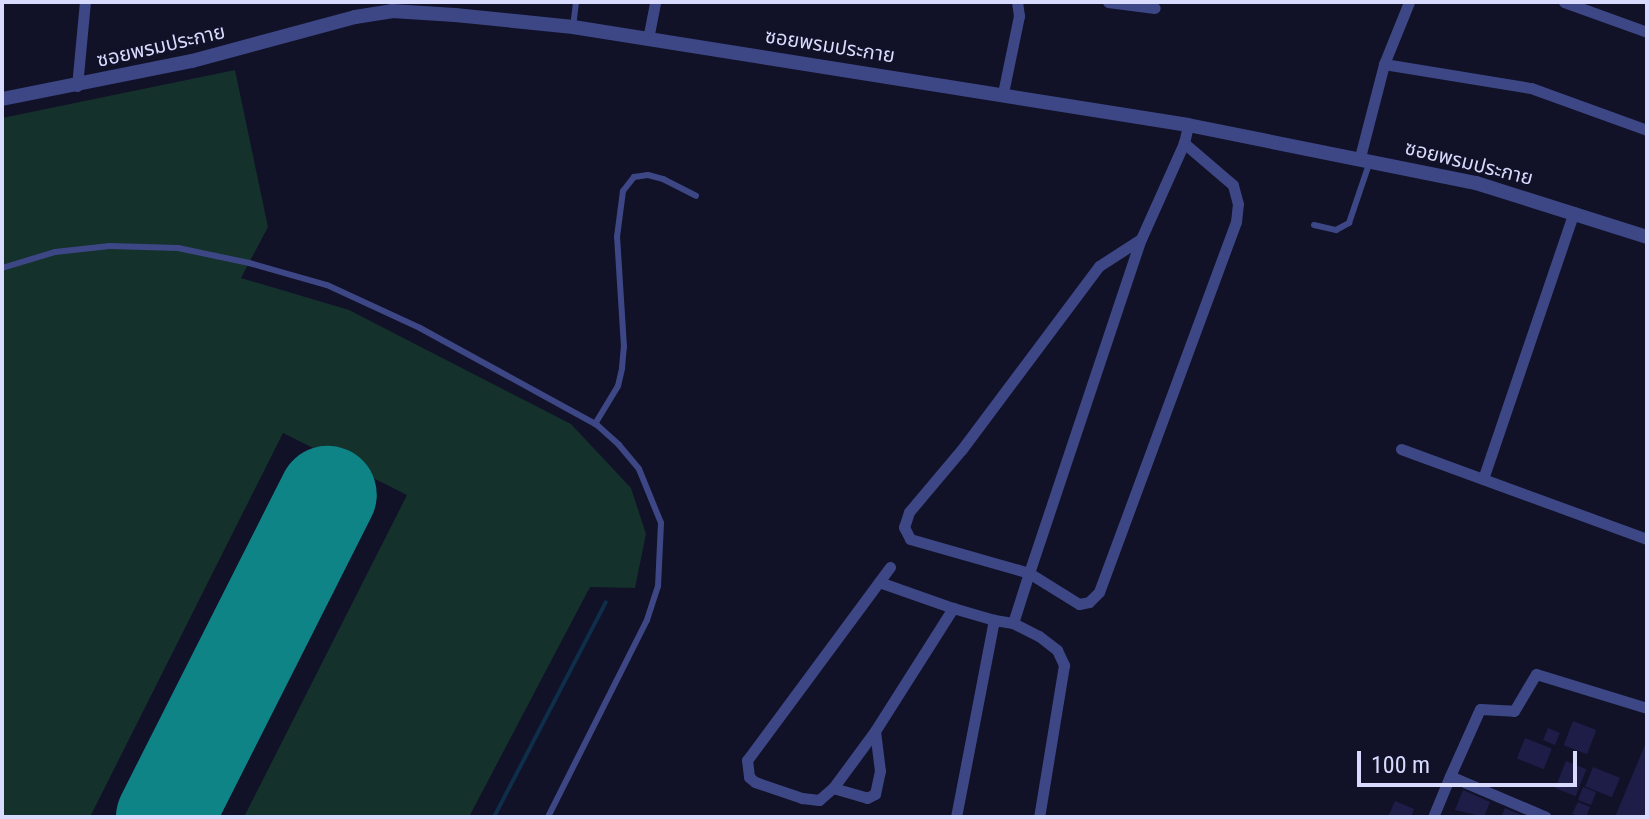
<!DOCTYPE html>
<html>
<head>
<meta charset="utf-8">
<style>
  body { margin:0 }
  #map { position:relative; width:1649px; height:819px; overflow:hidden; background:#111128; font-family:"Roboto Condensed","Noto Sans Thai",sans-serif }
  div>[style] { position:absolute }
  [style*='--x'] { left:calc(var(--x)*1px); top:calc(var(--y)*1px); width:calc(var(--w)*1px); rotate:calc(var(--a)*1deg) }
  .green>* { inset:0; background:#14312b }
  .stream>* { height:4px; margin:-2px; padding:0 2px; transform-origin:2px; border-radius:2px; background:#0e2e49 }
  .runway>* { height:98px; margin:-49px; padding:0 49px; transform-origin:49px; border-radius:49px; background:#0e8486 }
  .building>* { inset:0; background:#1e1d48; transform-origin:0 0 }
  .service>* { height:6px; margin:-3px; padding:0 3px; transform-origin:3px; border-radius:3px; background:#3d4785 }
  .minor>* { height:11px; margin:-5.5px; padding:0 5.5px; transform-origin:5.5px; border-radius:5.5px; background:#3d4785 }
  .tertiary>* { height:14px; margin:-7px; padding:0 7px; transform-origin:7px; border-radius:7px; background:#3d4785 }
  span { translate:-50% -50%; white-space:nowrap; text-align:center; line-height:1.15; -webkit-text-stroke:7px #111128; paint-order:stroke }
  .street-label { font-size:20px; color:#d8dbfe }
  .frame { position:absolute; inset:0; border:4px solid #d8dbfe; pointer-events:none }
  .scale { position:absolute; left:1357px; top:751px; width:220px; height:36px; box-sizing:border-box; border:4px solid #d8dbfe; border-top:0; padding-left:10px; font-size:24px; line-height:28px; white-space:nowrap; color:#d8dbfe; -webkit-text-stroke:6px #111128; paint-order:stroke }
</style>
</head>
<body>
<div id="map">
  <div class="green">
    <div style="clip-path:polygon(235px 70px,268px 227px,241px 278px,349px 310px,571px 424px,631px 488px,646px 534px,635px 588px,590px 587px,469px 817px,244px 817px,407px 495px,283px 433px,90px 817px,2px 817px,2px 118px)"></div>
  </div>
  <div class="stream">
    <div style="--x:494;--y:817;--w:242;--a:-62.5"></div>
  </div>
  <div class="runway">
    <div style="--x:165;--y:817;--w:361;--a:-63.2"></div>
  </div>
  <div class="building">
    <div style="left:1573px;top:721px;width:25px;height:26px;rotate:21deg"></div>
    <div style="left:1548px;top:728px;width:13px;height:13px;rotate:23deg"></div>
    <div style="left:1525px;top:738px;width:29px;height:22px;rotate:22deg"></div>
    <div style="clip-path:polygon(1647px 740px,1647px 817px,1615px 817px)"></div>
    <div style="left:1566px;top:761px;width:22px;height:29px;rotate:22deg"></div>
    <div style="left:1593px;top:767px;width:29px;height:21px;rotate:22deg"></div>
    <div style="left:1583px;top:787px;width:14px;height:14px;rotate:21deg"></div>
    <div style="clip-path:polygon(1463px 790px,1490px 802px,1484px 817px,1455px 810px)"></div>
    <div style="clip-path:polygon(1395px 801px,1414px 809px,1411px 817px,1388px 817px)"></div>
    <div style="clip-path:polygon(1578px 802px,1590px 807px,1586px 817px,1572px 814px)"></div>
    <div style="clip-path:polygon(1505px 808px,1526px 817px,1501px 817px)"></div>
  </div>
  <div class="service">
    <div style="--x:573;--y:27;--w:25;--a:-83"></div>
    <div style="--x:1314;--y:225;--w:23;--a:13"></div>
    <div style="--x:1336;--y:230;--w:15;--a:-28"></div>
    <div style="--x:1349;--y:223;--w:65;--a:-71.3"></div>
    <div style="--x:2;--y:268;--w:55;--a:-16.8"></div>
    <div style="--x:55;--y:252;--w:55;--a:-6.2"></div>
    <div style="--x:110;--y:246;--w:68;--a:1.7"></div>
    <div style="--x:178;--y:248;--w:73;--a:11.9"></div>
    <div style="--x:249;--y:263;--w:81;--a:15.8"></div>
    <div style="--x:327;--y:285;--w:102;--a:24.8"></div>
    <div style="--x:420;--y:328;--w:202;--a:28.7"></div>
    <div style="--x:597;--y:425;--w:30;--a:42"></div>
    <div style="--x:619;--y:445;--w:31;--a:50"></div>
    <div style="--x:639;--y:469;--w:58;--a:67.8"></div>
    <div style="--x:661;--y:523;--w:63;--a:92.7"></div>
    <div style="--x:658;--y:586;--w:36;--a:108"></div>
    <div style="--x:647;--y:620;--w:220;--a:116.7"></div>
    <div style="--x:595;--y:424;--w:44;--a:-58.8"></div>
    <div style="--x:618;--y:386;--w:18;--a:-77"></div>
    <div style="--x:622;--y:368;--w:21;--a:-85"></div>
    <div style="--x:624;--y:347;--w:110;--a:-93.6"></div>
    <div style="--x:617;--y:237;--w:46;--a:-82.6"></div>
    <div style="--x:623;--y:191;--w:18;--a:-52"></div>
    <div style="--x:634;--y:177;--w:14;--a:-8"></div>
    <div style="--x:648;--y:175;--w:16;--a:15"></div>
    <div style="--x:663;--y:179;--w:37;--a:27"></div>
  </div>
  <div class="minor">
    <div style="--x:1108;--y:2;--w:47;--a:7.3"></div>
    <div style="--x:1564;--y:2;--w:88;--a:19.9"></div>
    <div style="--x:648;--y:39;--w:38;--a:-79"></div>
    <div style="--x:1384;--y:64;--w:149;--a:9.3"></div>
    <div style="--x:1531;--y:88;--w:123;--a:19.9"></div>
    <div style="--x:77;--y:86;--w:84;--a:-84.6"></div>
    <div style="--x:1003;--y:93;--w:79;--a:-78.3"></div>
    <div style="--x:1019;--y:16;--w:14;--a:-98"></div>
    <div style="--x:1360;--y:157;--w:96;--a:-75.5"></div>
    <div style="--x:1384;--y:64;--w:67;--a:-68"></div>
    <div style="--x:1141;--y:239;--w:50;--a:147.3"></div>
    <div style="--x:1099;--y:266;--w:229;--a:126.8"></div>
    <div style="--x:962;--y:449;--w:82;--a:130.1"></div>
    <div style="--x:909;--y:512;--w:16;--a:108"></div>
    <div style="--x:904;--y:527;--w:13;--a:63"></div>
    <div style="--x:910;--y:539;--w:124;--a:15.9"></div>
    <div style="--x:1029;--y:573;--w:352;--a:-71.5"></div>
    <div style="--x:1141;--y:239;--w:105;--a:-65.9"></div>
    <div style="--x:1184;--y:143;--w:18;--a:-77"></div>
    <div style="--x:1401;--y:449;--w:262;--a:20.1"></div>
    <div style="--x:1483;--y:479;--w:282;--a:-71.2"></div>
    <div style="--x:890;--y:567;--w:240;--a:126.5"></div>
    <div style="--x:747;--y:760;--w:17;--a:83"></div>
    <div style="--x:749;--y:777;--w:8;--a:40"></div>
    <div style="--x:755;--y:782;--w:50;--a:18.8"></div>
    <div style="--x:802;--y:798;--w:17;--a:7"></div>
    <div style="--x:819;--y:800;--w:18;--a:-41"></div>
    <div style="--x:833;--y:788;--w:71;--a:-53.6"></div>
    <div style="--x:875;--y:731;--w:146;--a:-57.6"></div>
    <div style="--x:953;--y:608;--w:43;--a:16.3"></div>
    <div style="--x:879;--y:582;--w:78;--a:19.4"></div>
    <div style="--x:1013;--y:623;--w:52;--a:-72.3"></div>
    <div style="--x:1029;--y:573;--w:59;--a:31.8"></div>
    <div style="--x:1079;--y:604;--w:10;--a:-11"></div>
    <div style="--x:1089;--y:602;--w:14;--a:-45"></div>
    <div style="--x:1099;--y:592;--w:395;--a:-69.7"></div>
    <div style="--x:1236;--y:222;--w:18;--a:-84"></div>
    <div style="--x:1238;--y:204;--w:20;--a:-105"></div>
    <div style="--x:1233;--y:185;--w:65;--a:-139.4"></div>
    <div style="--x:1450;--y:776;--w:73;--a:-65.9"></div>
    <div style="--x:1480;--y:709;--w:34;--a:3"></div>
    <div style="--x:1514;--y:711;--w:43;--a:-59.3"></div>
    <div style="--x:1536;--y:674;--w:116;--a:17"></div>
    <div style="--x:833;--y:788;--w:35;--a:16"></div>
    <div style="--x:867;--y:798;--w:9;--a:-27"></div>
    <div style="--x:875;--y:794;--w:24;--a:-78"></div>
    <div style="--x:880;--y:771;--w:40;--a:-97.1"></div>
    <div style="--x:956;--y:817;--w:201;--a:-79.1"></div>
    <div style="--x:994;--y:620;--w:19;--a:9"></div>
    <div style="--x:1013;--y:623;--w:29;--a:27"></div>
    <div style="--x:1039;--y:636;--w:23;--a:38"></div>
    <div style="--x:1057;--y:650;--w:17;--a:65"></div>
    <div style="--x:1064;--y:665;--w:154;--a:99.3"></div>
    <div style="--x:1433;--y:817;--w:44;--a:-67.5"></div>
    <div style="--x:1450;--y:776;--w:104;--a:23.1"></div>
  </div>
  <div class="tertiary">
    <div style="--x:2;--y:99;--w:194;--a:-11.3"></div>
    <div style="--x:192;--y:61;--w:169;--a:-15.1"></div>
    <div style="--x:355;--y:17;--w:37;--a:-9"></div>
    <div style="--x:392;--y:11;--w:63;--a:3.6"></div>
    <div style="--x:455;--y:15;--w:119;--a:5.8"></div>
    <div style="--x:573;--y:27;--w:623;--a:9.05"></div>
    <div style="--x:1188;--y:125;--w:294;--a:11.4"></div>
    <div style="--x:1476;--y:183;--w:179;--a:17.5"></div>
  </div>
  <div class="street-label">
    <span style="left:161px;top:46px;rotate:-13deg">ซอยพรมประกาย</span>
    <span style="left:830px;top:46px;rotate:9deg">ซอยพรมประกาย</span>
    <span style="left:1469px;top:163px;rotate:14deg">ซอยพรมประกาย</span>
  </div>
  <div class="frame"></div>
  <div class="scale">100 m</div>
</div>
</body>
</html>
